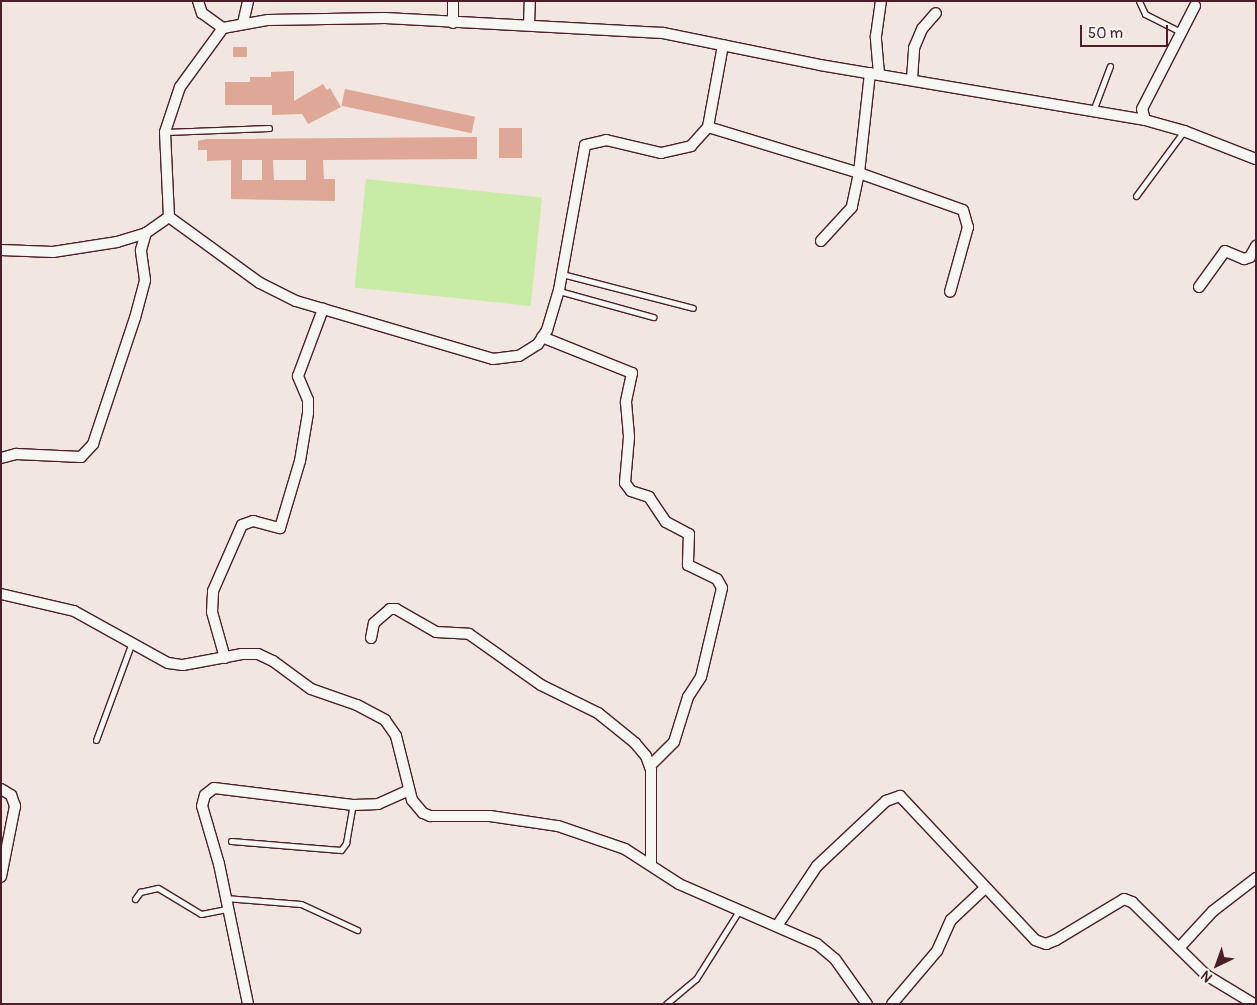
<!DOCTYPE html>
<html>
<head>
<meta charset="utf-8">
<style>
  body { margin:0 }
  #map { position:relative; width:1257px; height:1005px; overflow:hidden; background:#f1e6e0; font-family:Pangolin,sans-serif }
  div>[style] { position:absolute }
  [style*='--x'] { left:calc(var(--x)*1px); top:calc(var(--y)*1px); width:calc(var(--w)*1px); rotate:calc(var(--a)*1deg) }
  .green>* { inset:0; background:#c8eca5; transform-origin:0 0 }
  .building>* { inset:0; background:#dea796; transform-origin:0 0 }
  .roads { filter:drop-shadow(1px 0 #4a1f2b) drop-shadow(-1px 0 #4a1f2b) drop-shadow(0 1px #4a1f2b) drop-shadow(0 -1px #4a1f2b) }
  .lane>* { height:5px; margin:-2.5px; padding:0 2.5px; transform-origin:2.5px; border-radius:2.5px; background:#f6f6f2 }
  .street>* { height:10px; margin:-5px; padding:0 5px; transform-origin:5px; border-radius:5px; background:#f6f6f2 }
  span { translate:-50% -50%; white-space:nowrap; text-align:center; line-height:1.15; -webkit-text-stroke:4px #f6f6f2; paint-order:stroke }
  .frame { position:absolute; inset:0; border:2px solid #4a1f2b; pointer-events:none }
  .north { position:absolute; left:1192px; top:940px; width:50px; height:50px; -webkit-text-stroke:4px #f6f6f2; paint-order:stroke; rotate:222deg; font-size:14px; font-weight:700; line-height:20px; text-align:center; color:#4a1f2b }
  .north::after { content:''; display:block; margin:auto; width:18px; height:22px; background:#4a1f2b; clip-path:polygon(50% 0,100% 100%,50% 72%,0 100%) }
  .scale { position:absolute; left:1080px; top:25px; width:88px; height:22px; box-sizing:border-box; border:2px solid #4a1f2b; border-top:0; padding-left:6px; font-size:15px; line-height:18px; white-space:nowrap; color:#4a1f2b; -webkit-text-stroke:4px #f6f6f2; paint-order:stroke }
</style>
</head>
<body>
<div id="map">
  <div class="green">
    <div style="left:366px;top:179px;width:177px;height:109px;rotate:6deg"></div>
  </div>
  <div class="building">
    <div style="left:233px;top:47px;width:14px;height:10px"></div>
    <div style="clip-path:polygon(294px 71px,294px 101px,323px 84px,327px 90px,330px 88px,341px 107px,308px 124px,302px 114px,272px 115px,272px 105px,225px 105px,225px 82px,250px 82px,250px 77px,271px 77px,271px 72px)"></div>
    <div style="left:345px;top:89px;width:133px;height:17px;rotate:12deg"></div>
    <div style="left:499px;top:128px;width:23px;height:30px"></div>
    <div style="clip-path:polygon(evenodd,477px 137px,477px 159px,323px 160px,324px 179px,335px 179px,335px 201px,231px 199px,231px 160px,207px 161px,207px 150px,198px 150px,198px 141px,207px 139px,477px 137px,242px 160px,262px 160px,262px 180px,242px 180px,242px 160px,477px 137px,273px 160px,306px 160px,306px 180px,274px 180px,273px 160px)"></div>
  </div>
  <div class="roads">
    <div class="lane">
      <div style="--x:1139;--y:1;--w:14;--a:65"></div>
      <div style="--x:1145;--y:14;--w:40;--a:26.6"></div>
      <div style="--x:1093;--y:111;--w:48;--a:-69.3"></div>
      <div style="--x:166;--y:132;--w:103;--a:-2.2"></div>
      <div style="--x:1136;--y:196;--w:81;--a:-53.6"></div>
      <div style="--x:562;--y:274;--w:135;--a:14.5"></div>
      <div style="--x:559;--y:291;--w:98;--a:15.5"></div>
      <div style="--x:96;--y:740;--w:101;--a:-69.8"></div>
      <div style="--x:231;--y:841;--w:110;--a:4.7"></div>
      <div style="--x:341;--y:850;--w:9;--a:-54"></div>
      <div style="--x:346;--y:843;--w:39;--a:-80"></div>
      <div style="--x:225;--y:898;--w:76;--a:4.5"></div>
      <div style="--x:301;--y:904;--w:62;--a:24.9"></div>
      <div style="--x:135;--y:899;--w:9;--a:-54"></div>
      <div style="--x:140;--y:892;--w:18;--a:-13"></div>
      <div style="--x:158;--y:888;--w:50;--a:31.2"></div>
      <div style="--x:201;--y:914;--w:26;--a:-11"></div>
      <div style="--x:666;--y:1004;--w:39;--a:-40"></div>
      <div style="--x:696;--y:979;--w:83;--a:-57.8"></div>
    </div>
    <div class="street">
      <div style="--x:198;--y:1;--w:13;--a:72"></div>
      <div style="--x:202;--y:13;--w:26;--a:36"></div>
      <div style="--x:453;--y:1;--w:22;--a:90"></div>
      <div style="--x:243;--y:23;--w:23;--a:-77"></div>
      <div style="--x:529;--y:25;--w:24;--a:-88"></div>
      <div style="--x:870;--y:73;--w:101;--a:96.3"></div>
      <div style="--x:859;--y:173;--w:110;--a:19.6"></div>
      <div style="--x:963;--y:210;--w:18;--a:74"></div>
      <div style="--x:968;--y:227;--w:67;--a:105.5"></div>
      <div style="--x:879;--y:74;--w:38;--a:-95"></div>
      <div style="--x:876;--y:36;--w:35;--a:-82"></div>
      <div style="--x:912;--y:79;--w:31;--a:-86"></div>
      <div style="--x:914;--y:48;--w:21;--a:-67"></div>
      <div style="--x:922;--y:29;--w:21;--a:-49"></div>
      <div style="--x:1145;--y:120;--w:11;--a:-105"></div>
      <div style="--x:1142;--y:109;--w:116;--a:-62.8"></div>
      <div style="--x:708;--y:127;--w:158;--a:16.9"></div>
      <div style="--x:859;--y:173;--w:35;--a:102"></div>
      <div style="--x:852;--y:207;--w:46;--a:132.4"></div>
      <div style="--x:169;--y:217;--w:112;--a:36"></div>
      <div style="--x:260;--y:283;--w:40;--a:26.6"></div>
      <div style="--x:296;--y:301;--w:205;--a:16.4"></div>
      <div style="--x:493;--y:359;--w:26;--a:-7"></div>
      <div style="--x:519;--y:356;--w:22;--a:-32"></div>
      <div style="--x:538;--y:344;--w:17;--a:-57"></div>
      <div style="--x:547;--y:330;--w:42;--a:-73.3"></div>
      <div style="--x:559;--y:290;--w:147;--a:-79.8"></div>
      <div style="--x:585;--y:145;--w:22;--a:-13"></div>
      <div style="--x:606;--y:140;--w:57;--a:13.3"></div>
      <div style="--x:661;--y:153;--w:31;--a:-13"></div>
      <div style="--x:691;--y:146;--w:25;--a:-48"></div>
      <div style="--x:708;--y:127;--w:83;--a:-79.6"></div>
      <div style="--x:1;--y:250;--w:52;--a:2.2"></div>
      <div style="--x:53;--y:252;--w:65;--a:-8.9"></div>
      <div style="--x:117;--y:242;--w:30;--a:-17"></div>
      <div style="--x:146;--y:233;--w:28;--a:-35"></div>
      <div style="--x:169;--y:217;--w:85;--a:-92.7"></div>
      <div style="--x:165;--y:132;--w:47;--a:-71.6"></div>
      <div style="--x:180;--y:87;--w:73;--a:-53.9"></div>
      <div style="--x:223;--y:28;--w:46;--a:-10.1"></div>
      <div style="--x:268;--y:20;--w:117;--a:-1"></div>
      <div style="--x:385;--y:18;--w:278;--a:3.1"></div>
      <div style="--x:663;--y:33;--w:160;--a:11.5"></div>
      <div style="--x:820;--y:65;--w:330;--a:9.6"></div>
      <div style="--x:1145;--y:120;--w:41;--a:15.8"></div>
      <div style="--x:1184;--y:131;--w:77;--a:21.3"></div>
      <div style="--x:1199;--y:287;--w:44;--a:-54.2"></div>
      <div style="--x:1225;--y:251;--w:21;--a:23"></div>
      <div style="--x:1244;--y:259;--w:6;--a:-18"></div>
      <div style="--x:1250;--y:257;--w:13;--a:-61"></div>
      <div style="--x:542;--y:337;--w:97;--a:21.8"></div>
      <div style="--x:632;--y:373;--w:30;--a:102"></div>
      <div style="--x:626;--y:402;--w:35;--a:85"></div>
      <div style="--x:629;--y:437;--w:46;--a:95"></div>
      <div style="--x:625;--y:483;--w:10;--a:53"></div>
      <div style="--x:631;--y:491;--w:19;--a:18"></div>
      <div style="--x:649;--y:497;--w:30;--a:56"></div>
      <div style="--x:666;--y:522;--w:26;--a:28"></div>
      <div style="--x:689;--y:534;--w:31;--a:92"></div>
      <div style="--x:688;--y:565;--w:32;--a:26"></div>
      <div style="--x:717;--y:579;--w:10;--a:61"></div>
      <div style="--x:722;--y:588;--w:91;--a:103.3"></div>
      <div style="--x:701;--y:677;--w:24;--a:123"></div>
      <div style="--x:688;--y:697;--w:47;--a:107.3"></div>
      <div style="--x:674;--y:742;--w:34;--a:135"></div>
      <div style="--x:1;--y:458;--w:16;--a:-15"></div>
      <div style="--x:16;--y:454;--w:65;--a:2.6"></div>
      <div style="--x:81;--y:457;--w:18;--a:-47"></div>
      <div style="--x:93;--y:444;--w:133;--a:-71.6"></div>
      <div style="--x:135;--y:318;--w:39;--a:-75"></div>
      <div style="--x:145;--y:280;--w:30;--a:-98"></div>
      <div style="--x:141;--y:250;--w:18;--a:-74"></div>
      <div style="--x:1;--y:594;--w:75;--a:13.1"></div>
      <div style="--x:74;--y:611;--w:107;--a:29"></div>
      <div style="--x:168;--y:663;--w:15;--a:8"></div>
      <div style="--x:183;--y:665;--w:60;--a:-10.6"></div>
      <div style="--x:242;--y:654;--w:16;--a:0"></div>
      <div style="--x:258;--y:654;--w:17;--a:25"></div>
      <div style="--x:273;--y:661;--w:47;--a:36.4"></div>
      <div style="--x:311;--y:689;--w:49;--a:19.2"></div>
      <div style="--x:357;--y:705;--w:32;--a:28"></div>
      <div style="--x:385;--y:720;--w:19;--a:55"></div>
      <div style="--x:396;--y:736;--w:66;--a:76"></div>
      <div style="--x:412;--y:800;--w:17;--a:50"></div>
      <div style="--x:423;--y:813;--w:8;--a:23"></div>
      <div style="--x:430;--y:816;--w:60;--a:0"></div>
      <div style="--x:490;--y:816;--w:69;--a:8.4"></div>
      <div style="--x:558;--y:826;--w:71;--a:18.9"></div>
      <div style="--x:625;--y:849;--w:64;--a:32.9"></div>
      <div style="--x:679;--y:884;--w:150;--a:23.5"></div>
      <div style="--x:817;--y:944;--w:23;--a:40"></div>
      <div style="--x:835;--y:959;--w:55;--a:54.6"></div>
      <div style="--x:371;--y:638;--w:15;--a:-79"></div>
      <div style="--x:374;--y:623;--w:21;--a:-41"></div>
      <div style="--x:390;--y:609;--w:6;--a:0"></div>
      <div style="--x:396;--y:609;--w:46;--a:29.9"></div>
      <div style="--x:436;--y:632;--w:33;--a:3"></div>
      <div style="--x:469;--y:634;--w:88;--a:35.3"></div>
      <div style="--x:541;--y:685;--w:64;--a:26.2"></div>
      <div style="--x:598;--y:713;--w:48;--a:39"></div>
      <div style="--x:635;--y:743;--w:17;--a:50"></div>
      <div style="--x:646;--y:756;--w:15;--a:70"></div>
      <div style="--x:651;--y:770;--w:95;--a:90"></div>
      <div style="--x:225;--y:658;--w:48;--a:-105.8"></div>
      <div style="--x:212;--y:612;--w:21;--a:-87"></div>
      <div style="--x:213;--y:591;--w:72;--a:-66.3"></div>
      <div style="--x:242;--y:525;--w:12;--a:-20"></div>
      <div style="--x:253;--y:521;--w:28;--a:15"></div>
      <div style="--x:280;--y:528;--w:70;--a:-73.4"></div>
      <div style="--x:300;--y:461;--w:49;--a:-80.5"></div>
      <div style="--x:308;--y:413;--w:13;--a:-90"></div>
      <div style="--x:308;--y:400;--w:26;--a:-113"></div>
      <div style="--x:298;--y:376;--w:72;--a:-69.5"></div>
      <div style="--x:1;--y:789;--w:12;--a:31"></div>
      <div style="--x:11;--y:795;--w:12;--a:70"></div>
      <div style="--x:15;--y:806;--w:72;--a:101.2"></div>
      <div style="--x:777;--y:926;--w:72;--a:-56.3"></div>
      <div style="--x:817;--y:866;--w:95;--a:-43.3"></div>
      <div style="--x:886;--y:801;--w:15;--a:-20"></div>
      <div style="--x:900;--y:796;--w:197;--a:46.8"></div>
      <div style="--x:1035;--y:940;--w:12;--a:20"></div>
      <div style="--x:1046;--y:944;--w:11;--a:-22"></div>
      <div style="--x:1056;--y:940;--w:79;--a:-31.1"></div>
      <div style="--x:1124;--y:899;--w:9;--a:21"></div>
      <div style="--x:1132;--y:902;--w:104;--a:44.6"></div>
      <div style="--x:1206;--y:975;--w:56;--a:31.1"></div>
      <div style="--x:1179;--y:948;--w:50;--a:-47.4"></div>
      <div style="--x:1213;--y:911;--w:54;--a:-37.5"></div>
      <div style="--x:248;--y:1004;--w:143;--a:-101.7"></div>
      <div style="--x:219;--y:864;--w:60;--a:-106.3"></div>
      <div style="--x:202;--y:806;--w:11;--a:-75"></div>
      <div style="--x:205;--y:795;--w:11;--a:-38"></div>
      <div style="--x:214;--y:788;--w:140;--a:7"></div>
      <div style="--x:353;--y:805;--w:25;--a:-2"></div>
      <div style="--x:378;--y:804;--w:34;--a:-24"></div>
      <div style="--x:892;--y:1004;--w:70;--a:-49.7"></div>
      <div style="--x:937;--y:951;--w:34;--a:-66"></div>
      <div style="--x:951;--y:920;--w:47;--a:-43.3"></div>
    </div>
  </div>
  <div class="frame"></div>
  <div class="north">N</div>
  <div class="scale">50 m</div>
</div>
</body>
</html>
